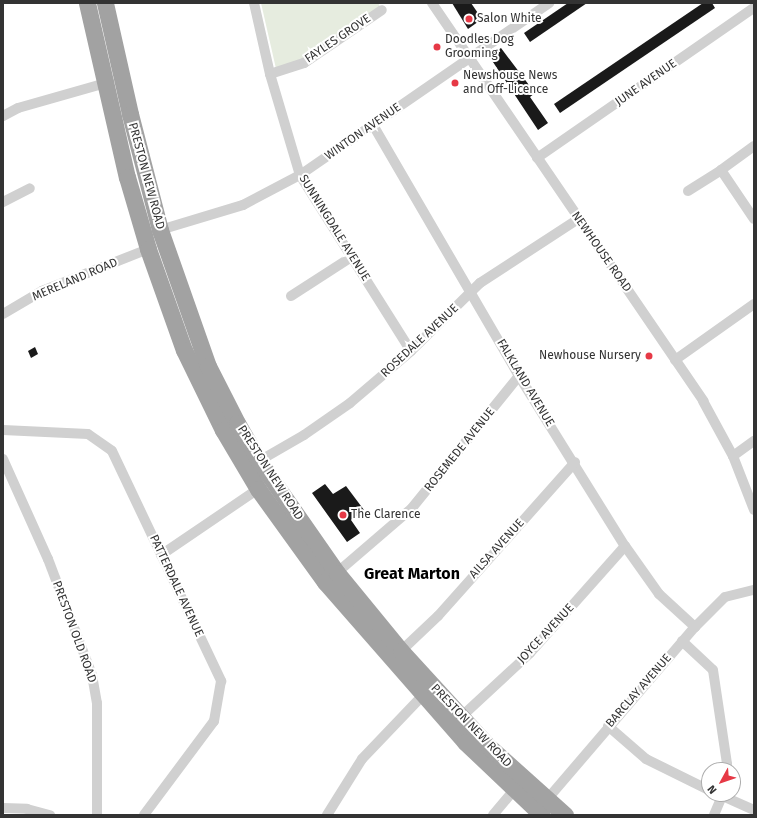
<!DOCTYPE html>
<html>
<head>
<meta charset="utf-8">
<style>
  body { margin:0 }
  #map { position:relative; width:757px; height:818px; overflow:hidden; background:#fff; font-family:"Fira Sans",sans-serif }
  div>[style] { position:absolute }
  [style*='--x'] { left:calc(var(--x)*1px); top:calc(var(--y)*1px); width:calc(var(--w)*1px); rotate:calc(var(--a)*1deg) }
  .green>* { inset:0; background:#e6ecdf }
  .building>* { inset:0; background:#1a1a1a }
  .minor>* { height:10px; margin:-5px; padding:0 5px; transform-origin:5px; border-radius:5px; background:#d0d0d0 }
  .trunk>* { height:17px; margin:-8.5px; padding:0 8.5px; transform-origin:8.5px; border-radius:8.5px; background:#a2a2a2 }
  .dots>* { width:11px; height:11px; translate:-50% -50%; box-sizing:border-box; border:2px solid #fff; border-radius:50% }
  span { translate:-50% -50%; white-space:nowrap; text-align:center; line-height:1.15; -webkit-text-stroke:4px #fff; paint-order:stroke }
  .poi-label { font-size:12px; color:#333 }
  .left { translate:0 -50%; text-align:left }
  .right { translate:-100% -50%; text-align:right }
  .street-label { font-size:12px; color:#333 }
  .district-label { font-size:16px; color:#000; font-weight:700 }
  .frame { position:absolute; inset:0; border:4px solid #333; pointer-events:none }
  .north { position:absolute; left:701px; top:762px; width:40px; height:40px; box-sizing:border-box; background:#fff; border:1px solid #adadad; border-radius:50%; rotate:230deg; font-size:11px; font-weight:700; line-height:16px; text-align:center; color:#333 }
  .north::after { content:''; display:block; margin:auto; width:14px; height:18px; background:#e63946; clip-path:polygon(50% 0,100% 100%,50% 72%,0 100%) }
</style>
</head>
<body>
<div id="map">
  <div class="green">
    <div style="clip-path:polygon(261px 3px,378px 3px,382px 10px,304px 63px,277px 73px)"></div>
  </div>
  <div class="building">
    <div style="clip-path:polygon(452px 3px,471px 3px,482px 19px,468px 29px)"></div>
    <div style="clip-path:polygon(568px 3px,587px 3px,530px 42px,524px 33px)"></div>
    <div style="clip-path:polygon(703px 3px,712px 3px,715px 8px,560px 113px,554px 104px)"></div>
    <div style="clip-path:polygon(501px 48px,535px 93px,530px 97px,548px 123px,538px 130px,489px 56px)"></div>
    <div style="clip-path:polygon(35px 347px,38px 354px,31px 358px,28px 351px)"></div>
    <div style="clip-path:polygon(325px 484px,333px 494px,346px 486px,364px 510px,351px 520px,360px 533px,347px 542px,312px 493px)"></div>
  </div>
  <div class="minor">
    <div style="--x:254;--y:3;--w:73;--a:77.3"></div>
    <div style="--x:270;--y:74;--w:105;--a:73.5"></div>
    <div style="--x:300;--y:175;--w:208;--a:57.8"></div>
    <div style="--x:432;--y:3;--w:482;--a:55.7"></div>
    <div style="--x:703;--y:401;--w:63;--a:61.4"></div>
    <div style="--x:733;--y:456;--w:58;--a:68.7"></div>
    <div style="--x:270;--y:74;--w:36;--a:-18"></div>
    <div style="--x:304;--y:63;--w:94;--a:-34.2"></div>
    <div style="--x:3;--y:116;--w:17;--a:-28"></div>
    <div style="--x:18;--y:108;--w:95;--a:-15.9"></div>
    <div style="--x:373;--y:125;--w:290;--a:59.8"></div>
    <div style="--x:519;--y:376;--w:200;--a:58.1"></div>
    <div style="--x:625;--y:546;--w:59;--a:54.7"></div>
    <div style="--x:659;--y:594;--w:49;--a:42.5"></div>
    <div style="--x:537;--y:158;--w:264;--a:-34.7"></div>
    <div style="--x:721;--y:170;--w:41;--a:-36"></div>
    <div style="--x:688;--y:191;--w:39;--a:-32"></div>
    <div style="--x:721;--y:170;--w:59;--a:56"></div>
    <div style="--x:3;--y:202;--w:30;--a:-27"></div>
    <div style="--x:160;--y:230;--w:87;--a:-16.8"></div>
    <div style="--x:243;--y:205;--w:64;--a:-27.8"></div>
    <div style="--x:300;--y:175;--w:303;--a:-34.6"></div>
    <div style="--x:291;--y:296;--w:74;--a:-32.8"></div>
    <div style="--x:3;--y:314;--w:45;--a:-30.5"></div>
    <div style="--x:42;--y:291;--w:114;--a:-21.6"></div>
    <div style="--x:675;--y:360;--w:97;--a:-35.3"></div>
    <div style="--x:3;--y:430;--w:85;--a:2.7"></div>
    <div style="--x:88;--y:434;--w:29;--a:35"></div>
    <div style="--x:112;--y:451;--w:255;--a:64.6"></div>
    <div style="--x:221;--y:681;--w:41;--a:99.9"></div>
    <div style="--x:214;--y:721;--w:117;--a:126.7"></div>
    <div style="--x:733;--y:456;--w:26;--a:-36"></div>
    <div style="--x:3;--y:459;--w:110;--a:65.8"></div>
    <div style="--x:48;--y:559;--w:124;--a:69.2"></div>
    <div style="--x:92;--y:675;--w:28;--a:80"></div>
    <div style="--x:97;--y:703;--w:112;--a:90"></div>
    <div style="--x:259;--y:461;--w:52;--a:-30"></div>
    <div style="--x:304;--y:435;--w:56;--a:-34.8"></div>
    <div style="--x:350;--y:403;--w:80;--a:-40.4"></div>
    <div style="--x:411;--y:351;--w:97;--a:-44.6"></div>
    <div style="--x:480;--y:283;--w:117;--a:-33.1"></div>
    <div style="--x:161;--y:555;--w:117;--a:-34.2"></div>
    <div style="--x:333;--y:576;--w:104;--a:-40.7"></div>
    <div style="--x:412;--y:508;--w:170;--a:-51"></div>
    <div style="--x:682;--y:641;--w:42;--a:43.1"></div>
    <div style="--x:713;--y:670;--w:95;--a:81.5"></div>
    <div style="--x:727;--y:764;--w:7;--a:117"></div>
    <div style="--x:401;--y:651;--w:51;--a:-43.4"></div>
    <div style="--x:438;--y:616;--w:206;--a:-48.3"></div>
    <div style="--x:461;--y:717;--w:94;--a:-42.8"></div>
    <div style="--x:530;--y:653;--w:143;--a:-48.4"></div>
    <div style="--x:608;--y:726;--w:50;--a:41"></div>
    <div style="--x:646;--y:759;--w:70;--a:26.2"></div>
    <div style="--x:718;--y:794;--w:39;--a:24"></div>
    <div style="--x:544;--y:803;--w:232;--a:-49.4"></div>
    <div style="--x:695;--y:627;--w:42;--a:-45"></div>
    <div style="--x:725;--y:597;--w:30;--a:-14"></div>
    <div style="--x:3;--y:808;--w:24;--a:2"></div>
    <div style="--x:27;--y:809;--w:24;--a:15"></div>
    <div style="--x:327;--y:815;--w:66;--a:-58"></div>
    <div style="--x:362;--y:759;--w:94;--a:-46.3"></div>
    <div style="--x:493;--y:815;--w:33;--a:-50"></div>
    <div style="--x:714;--y:815;--w:21;--a:-67"></div>
  </div>
  <div class="trunk">
    <div style="--x:87;--y:3;--w:179;--a:77.1"></div>
    <div style="--x:127;--y:177;--w:75;--a:73.7"></div>
    <div style="--x:148;--y:249;--w:107;--a:70.4"></div>
    <div style="--x:184;--y:350;--w:89;--a:64"></div>
    <div style="--x:223;--y:430;--w:69;--a:59.3"></div>
    <div style="--x:258;--y:489;--w:115;--a:54.2"></div>
    <div style="--x:325;--y:582;--w:213;--a:48.8"></div>
    <div style="--x:465;--y:742;--w:106;--a:43.5"></div>
    <div style="--x:105;--y:3;--w:114;--a:77.3"></div>
    <div style="--x:130;--y:114;--w:120;--a:75.5"></div>
    <div style="--x:160;--y:230;--w:144;--a:70.6"></div>
    <div style="--x:208;--y:366;--w:64;--a:63"></div>
    <div style="--x:237;--y:423;--w:44;--a:59.9"></div>
    <div style="--x:259;--y:461;--w:136;--a:55.1"></div>
    <div style="--x:337;--y:573;--w:101;--a:50.6"></div>
    <div style="--x:401;--y:651;--w:127;--a:47.5"></div>
    <div style="--x:487;--y:745;--w:105;--a:41.9"></div>
  </div>
  <div class="dots">
    <div style="left:469px;top:19px;background:#e63946"></div>
    <div style="left:437px;top:47px;background:#e63946"></div>
    <div style="left:455px;top:83px;background:#e63946"></div>
    <div style="left:649px;top:356px;background:#e63946"></div>
    <div style="left:343px;top:515px;background:#e63946"></div>
  </div>
  <div class="poi-label">
    <span class="left" style="left:477px;top:19px">Salon White</span>
    <span class="left" style="left:445px;top:47px">Doodles Dog<br>Grooming</span>
    <span class="left" style="left:463px;top:83px">Newshouse News<br>and Off-Licence</span>
    <span class="right" style="left:641px;top:356px">Newhouse Nursery</span>
    <span class="left" style="left:351px;top:515px">The Clarence</span>
  </div>
  <div class="street-label">
    <span style="left:338px;top:39px;rotate:-34deg">FAYLES GROVE</span>
    <span style="left:646px;top:83px;rotate:-35deg">JUNE AVENUE</span>
    <span style="left:363px;top:132px;rotate:-35deg">WINTON AVENUE</span>
    <span style="left:146px;top:176px;rotate:75deg">PRESTON NEW ROAD</span>
    <span style="left:334px;top:228px;rotate:58deg">SUNNINGDALE AVENUE</span>
    <span style="left:601px;top:252px;rotate:55deg">NEWHOUSE ROAD</span>
    <span style="left:75px;top:280px;rotate:-23deg">MERELAND ROAD</span>
    <span style="left:420px;top:341px;rotate:-43deg">ROSEDALE AVENUE</span>
    <span style="left:525px;top:383px;rotate:59deg">FALKLAND AVENUE</span>
    <span style="left:460px;top:450px;rotate:-51deg">ROSEMEDE AVENUE</span>
    <span style="left:270px;top:473px;rotate:57deg">PRESTON NEW ROAD</span>
    <span style="left:497px;top:549px;rotate:-48deg">AILSA AVENUE</span>
    <span style="left:176px;top:586px;rotate:65deg">PATTERDALE AVENUE</span>
    <span style="left:74px;top:632px;rotate:70deg">PRESTON OLD ROAD</span>
    <span style="left:546px;top:634px;rotate:-47deg">JOYCE AVENUE</span>
    <span style="left:639px;top:691px;rotate:-49deg">BARCLAY AVENUE</span>
    <span style="left:471px;top:726px;rotate:46deg">PRESTON NEW ROAD</span>
  </div>
  <div class="district-label">
    <span style="left:412px;top:574px">Great Marton</span>
  </div>
  <div class="frame"></div>
  <div class="north">N</div>
</div>
</body>
</html>
